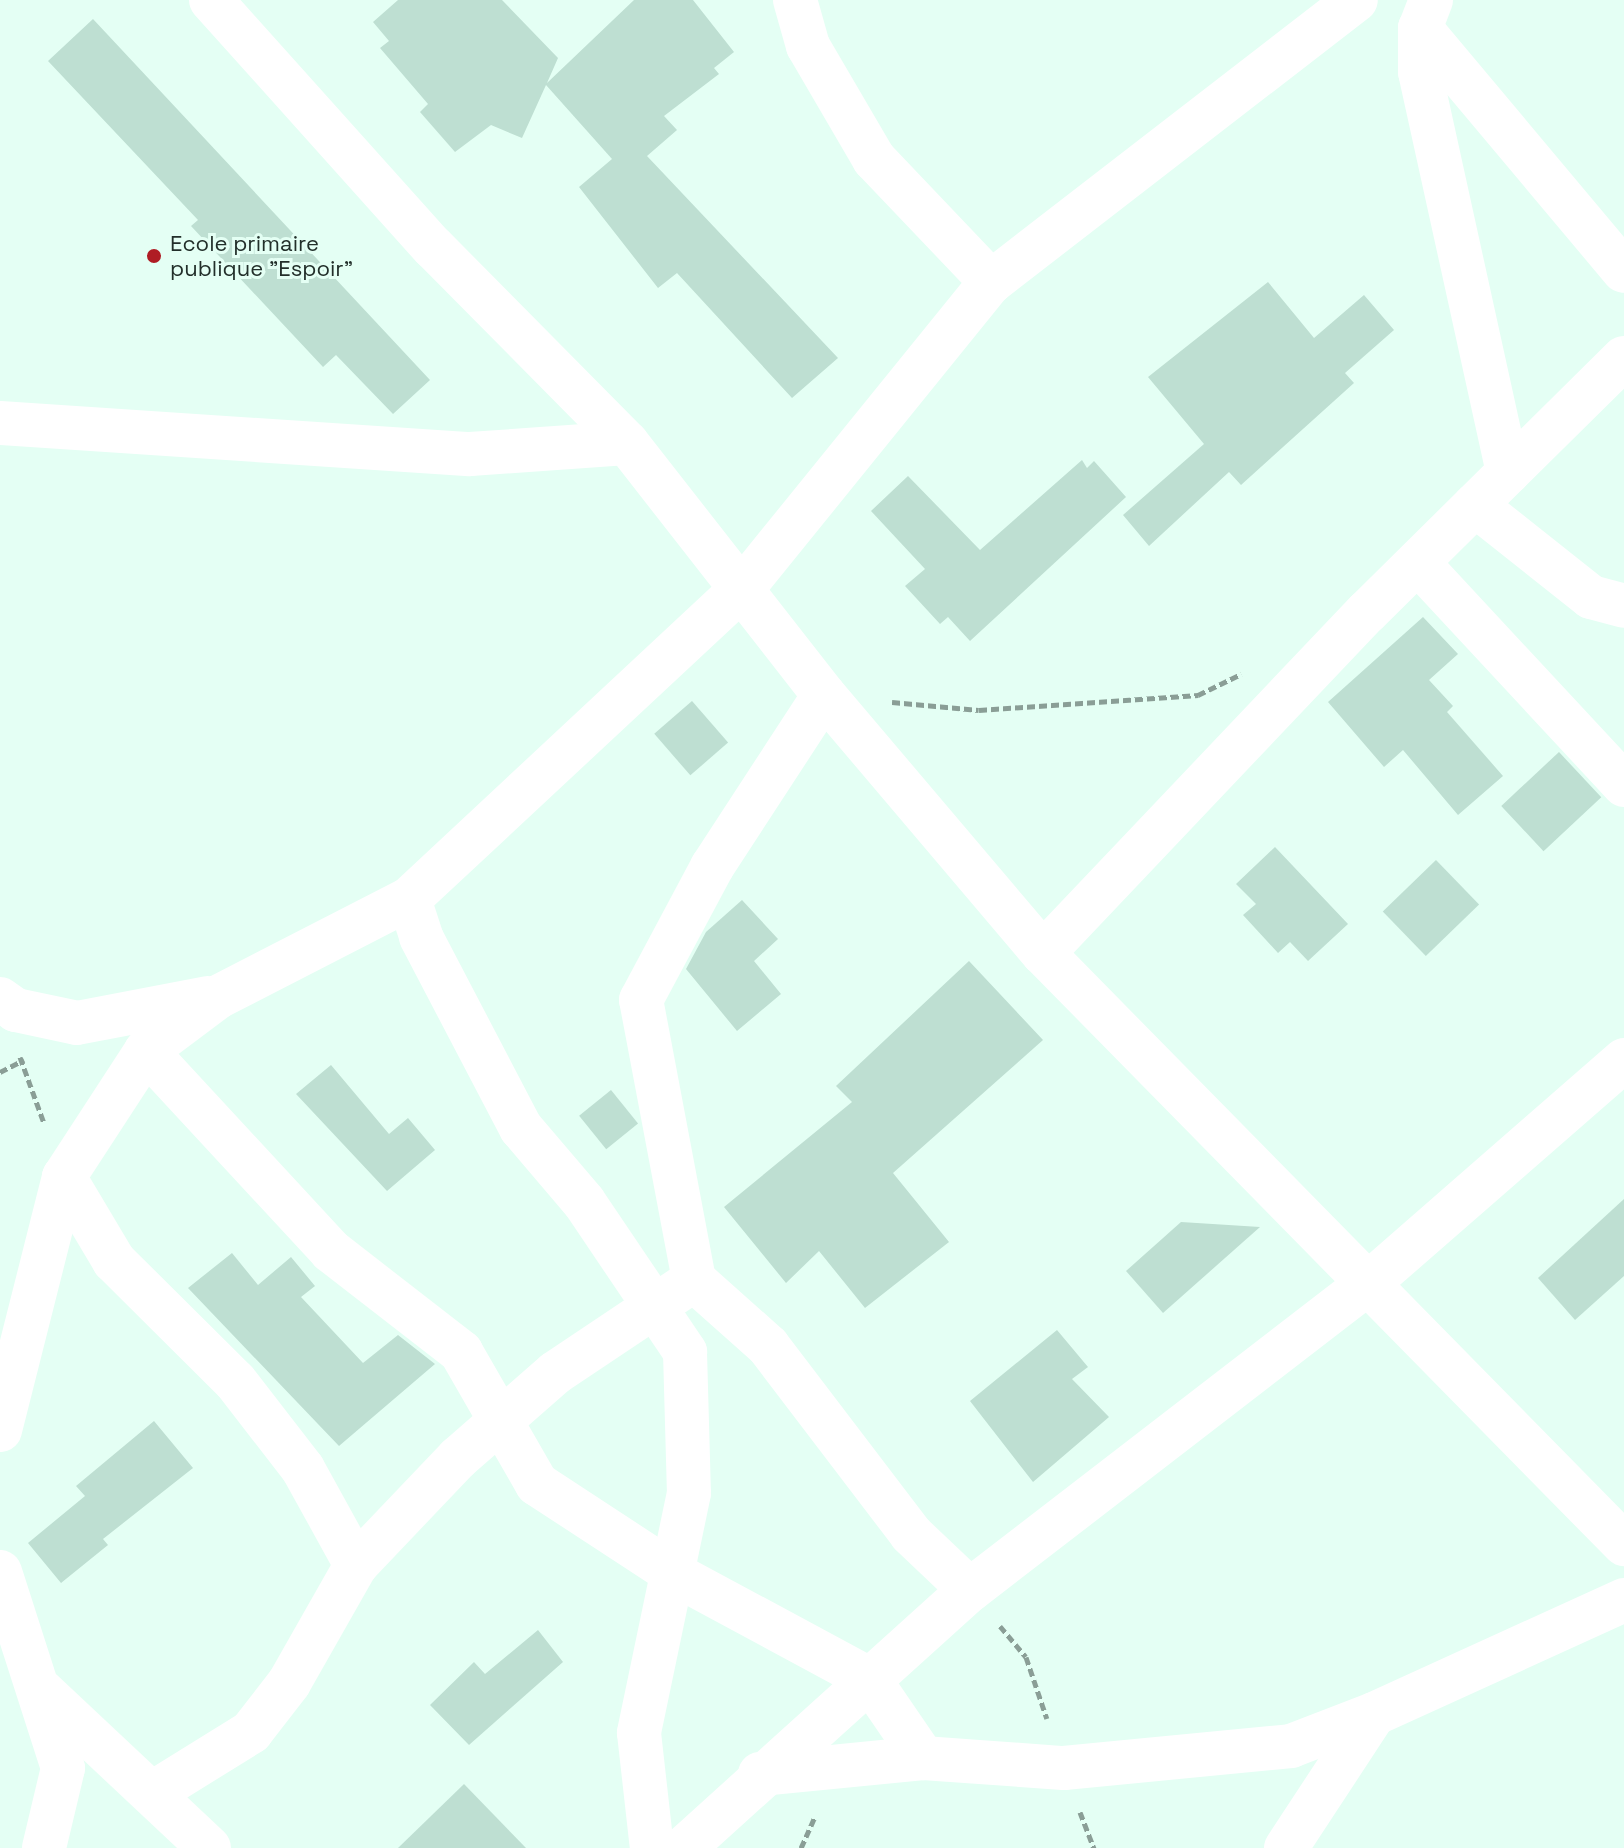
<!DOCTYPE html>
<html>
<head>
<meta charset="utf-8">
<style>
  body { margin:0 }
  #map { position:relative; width:1624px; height:1848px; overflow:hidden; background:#e4fff4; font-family:"Space Grotesk",sans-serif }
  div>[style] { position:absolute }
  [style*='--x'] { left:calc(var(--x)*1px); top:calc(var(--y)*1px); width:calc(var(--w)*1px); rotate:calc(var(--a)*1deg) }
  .building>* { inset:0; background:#bedfd2; transform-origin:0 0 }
  .path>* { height:5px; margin-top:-2.5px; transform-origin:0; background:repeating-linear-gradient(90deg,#8a9e96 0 8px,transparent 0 12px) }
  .minor>* { height:44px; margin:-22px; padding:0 22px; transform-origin:22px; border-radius:22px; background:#fff }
  .dots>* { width:22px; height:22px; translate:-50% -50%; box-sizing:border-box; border:4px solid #e4fff4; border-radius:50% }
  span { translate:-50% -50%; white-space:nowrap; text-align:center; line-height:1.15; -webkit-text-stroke:6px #e4fff4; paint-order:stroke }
  .poi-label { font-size:22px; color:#222f2a }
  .left { translate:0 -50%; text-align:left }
</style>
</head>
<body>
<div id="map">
  <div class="building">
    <div style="clip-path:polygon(398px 0,502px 0,558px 58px,547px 83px,634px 0,693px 0,734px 52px,714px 68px,719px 74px,664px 116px,677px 130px,647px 156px,838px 358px,792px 398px,677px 273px,658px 288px,579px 187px,612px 159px,546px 85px,522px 138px,491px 125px,455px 152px,420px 112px,428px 104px,380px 48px,389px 41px,373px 22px)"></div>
    <div style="clip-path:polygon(93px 19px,430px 380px,393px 414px,336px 355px,323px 367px,191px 226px,198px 220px,48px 61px)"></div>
    <div style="clip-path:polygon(1268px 282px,1314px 338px,1364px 295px,1394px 330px,1345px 373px,1354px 383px,1241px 485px,1229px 472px,1149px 546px,1123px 515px,1204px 444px,1148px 377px)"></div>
    <div style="clip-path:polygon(1082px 460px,1087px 468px,1094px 461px,1126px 497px,970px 641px,948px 617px,940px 624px,905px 586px,925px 569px,871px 511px,908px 476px,980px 550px)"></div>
    <div style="clip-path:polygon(1423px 617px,1458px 654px,1429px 680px,1453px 706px,1447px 712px,1503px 776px,1458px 815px,1403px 750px,1384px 767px,1328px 702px)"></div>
    <div style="left:692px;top:701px;width:55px;height:50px;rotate:49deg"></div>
    <div style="left:1559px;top:752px;width:62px;height:79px;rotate:47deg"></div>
    <div style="clip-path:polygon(1275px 847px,1348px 924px,1308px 961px,1290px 942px,1278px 953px,1243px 915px,1256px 904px,1236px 884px)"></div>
    <div style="left:1436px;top:860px;width:62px;height:74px;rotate:46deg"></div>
    <div style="clip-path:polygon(742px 900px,778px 939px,754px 961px,781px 994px,737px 1031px,686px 969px,706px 932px)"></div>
    <div style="clip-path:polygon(969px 961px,1043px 1040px,893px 1173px,949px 1242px,865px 1308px,819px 1251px,786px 1283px,724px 1207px,852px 1102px,836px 1086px)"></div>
    <div style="clip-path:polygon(331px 1065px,389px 1134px,408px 1118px,435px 1150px,387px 1191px,296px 1094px)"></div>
    <div style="left:611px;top:1090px;width:43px;height:41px;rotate:51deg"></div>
    <div style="clip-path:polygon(1624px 1199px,1624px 1276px,1575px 1320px,1538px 1278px)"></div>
    <div style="clip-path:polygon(1181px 1222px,1260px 1227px,1163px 1313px,1126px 1271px)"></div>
    <div style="clip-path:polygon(232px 1253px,258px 1285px,291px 1257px,315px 1286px,301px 1297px,363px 1363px,398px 1335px,435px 1364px,339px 1446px,188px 1288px)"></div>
    <div style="clip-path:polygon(1057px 1330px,1088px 1367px,1072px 1379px,1109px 1417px,1033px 1482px,970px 1401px)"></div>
    <div style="clip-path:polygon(154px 1421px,193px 1468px,103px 1539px,108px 1545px,61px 1583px,28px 1543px,85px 1496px,76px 1486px)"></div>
    <div style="clip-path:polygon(538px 1630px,563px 1662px,469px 1745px,430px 1705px,474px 1662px,485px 1674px)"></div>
    <div style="clip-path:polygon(464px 1784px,526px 1848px,398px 1848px)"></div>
  </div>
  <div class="path">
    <div style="--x:892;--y:702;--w:87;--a:5.3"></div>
    <div style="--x:979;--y:710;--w:220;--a:-3.9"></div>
    <div style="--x:1198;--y:695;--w:48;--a:-26"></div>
    <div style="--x:20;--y:1057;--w:70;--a:70"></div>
    <div style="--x:0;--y:1072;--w:27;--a:-27"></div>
    <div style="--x:1000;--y:1626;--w:40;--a:50"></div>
    <div style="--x:1026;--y:1657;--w:65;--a:71.3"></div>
    <div style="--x:1080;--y:1812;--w:39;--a:69"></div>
    <div style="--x:801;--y:1848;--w:35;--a:-66"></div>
  </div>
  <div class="minor">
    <div style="--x:211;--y:0;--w:332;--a:48.1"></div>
    <div style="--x:433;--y:247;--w:276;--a:45.3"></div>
    <div style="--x:627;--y:443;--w:320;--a:52"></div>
    <div style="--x:824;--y:695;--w:338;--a:49.7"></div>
    <div style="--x:1043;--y:953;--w:829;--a:45.49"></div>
    <div style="--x:795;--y:0;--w:48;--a:74.2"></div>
    <div style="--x:808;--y:46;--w:131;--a:59.7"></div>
    <div style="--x:874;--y:159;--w:170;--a:46.4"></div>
    <div style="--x:1431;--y:0;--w:30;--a:111"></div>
    <div style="--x:1420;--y:28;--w:44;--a:90"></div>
    <div style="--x:1420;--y:72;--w:410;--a:77.6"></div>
    <div style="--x:1420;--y:28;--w:317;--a:50"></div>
    <div style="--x:0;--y:423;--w:471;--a:3.8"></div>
    <div style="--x:470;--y:454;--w:157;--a:-4"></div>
    <div style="--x:1475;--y:505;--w:148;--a:38.4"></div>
    <div style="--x:1591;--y:597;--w:34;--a:15"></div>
    <div style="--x:1418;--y:563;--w:303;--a:47.1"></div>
    <div style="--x:409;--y:899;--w:40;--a:72"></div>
    <div style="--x:421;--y:937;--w:216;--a:62.4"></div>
    <div style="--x:521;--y:1128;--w:97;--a:49.6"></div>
    <div style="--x:584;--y:1202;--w:181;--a:56"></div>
    <div style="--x:685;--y:1352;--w:141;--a:88.4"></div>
    <div style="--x:689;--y:1493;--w:245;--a:101.8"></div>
    <div style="--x:639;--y:1733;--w:116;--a:83.6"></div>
    <div style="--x:1043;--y:953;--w:470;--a:-46.5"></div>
    <div style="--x:1367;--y:612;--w:361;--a:-44.7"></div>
    <div style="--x:0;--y:999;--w:19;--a:35"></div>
    <div style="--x:16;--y:1010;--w:62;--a:12"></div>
    <div style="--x:77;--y:1023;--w:133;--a:-10.8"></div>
    <div style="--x:146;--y:1051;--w:272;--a:47.2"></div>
    <div style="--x:331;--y:1251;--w:165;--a:37.8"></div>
    <div style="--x:461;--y:1352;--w:152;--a:60.1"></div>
    <div style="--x:537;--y:1484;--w:166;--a:33.2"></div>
    <div style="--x:676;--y:1575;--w:219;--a:28.3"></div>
    <div style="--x:869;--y:1679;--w:96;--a:55.6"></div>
    <div style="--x:64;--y:1177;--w:98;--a:59.2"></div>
    <div style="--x:114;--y:1261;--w:170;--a:44.8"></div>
    <div style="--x:235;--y:1381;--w:111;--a:52.3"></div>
    <div style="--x:303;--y:1469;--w:110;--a:61.1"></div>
    <div style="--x:694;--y:1280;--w:99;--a:41.7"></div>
    <div style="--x:768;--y:1346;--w:236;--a:52.7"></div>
    <div style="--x:911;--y:1534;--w:81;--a:43.5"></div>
    <div style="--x:0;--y:1430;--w:261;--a:-75.8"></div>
    <div style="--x:64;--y:1177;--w:150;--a:-56.9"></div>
    <div style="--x:146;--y:1051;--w:90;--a:-36.9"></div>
    <div style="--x:218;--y:997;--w:215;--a:-27.2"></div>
    <div style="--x:409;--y:899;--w:455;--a:-43"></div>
    <div style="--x:742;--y:589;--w:395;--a:-51"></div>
    <div style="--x:991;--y:282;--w:461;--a:-37.7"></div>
    <div style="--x:0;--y:1572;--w:206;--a:72.2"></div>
    <div style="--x:63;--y:1768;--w:82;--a:103.4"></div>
    <div style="--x:42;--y:1691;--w:229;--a:43.2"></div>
    <div style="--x:760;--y:1774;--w:164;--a:-5.6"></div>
    <div style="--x:923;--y:1758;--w:141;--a:4.1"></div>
    <div style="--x:1064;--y:1768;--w:228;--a:-5.5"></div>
    <div style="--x:1291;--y:1746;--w:89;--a:-21.1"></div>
    <div style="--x:156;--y:1791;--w:112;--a:-31.8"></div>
    <div style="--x:251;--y:1732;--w:62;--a:-52.2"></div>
    <div style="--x:289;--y:1683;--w:136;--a:-60.4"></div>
    <div style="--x:356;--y:1565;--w:148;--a:-46.4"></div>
    <div style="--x:458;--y:1458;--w:129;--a:-41.2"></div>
    <div style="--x:555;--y:1373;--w:167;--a:-33.8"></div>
    <div style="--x:694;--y:1280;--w:285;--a:-100.7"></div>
    <div style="--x:641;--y:1000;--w:151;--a:-61.9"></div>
    <div style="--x:712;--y:867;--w:205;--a:-56.9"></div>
    <div style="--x:684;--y:1848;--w:385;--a:-42.1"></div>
    <div style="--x:970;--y:1590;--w:506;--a:-37.62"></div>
    <div style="--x:1371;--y:1281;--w:336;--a:-41.1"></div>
    <div style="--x:1286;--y:1848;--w:160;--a:-56.7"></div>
    <div style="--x:1374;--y:1714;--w:275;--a:-24.5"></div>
  </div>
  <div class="dots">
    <div style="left:154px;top:256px;background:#af1d24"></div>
  </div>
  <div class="poi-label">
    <span class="left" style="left:170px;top:256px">Ecole primaire<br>publique "Espoir"</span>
  </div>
</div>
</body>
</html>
